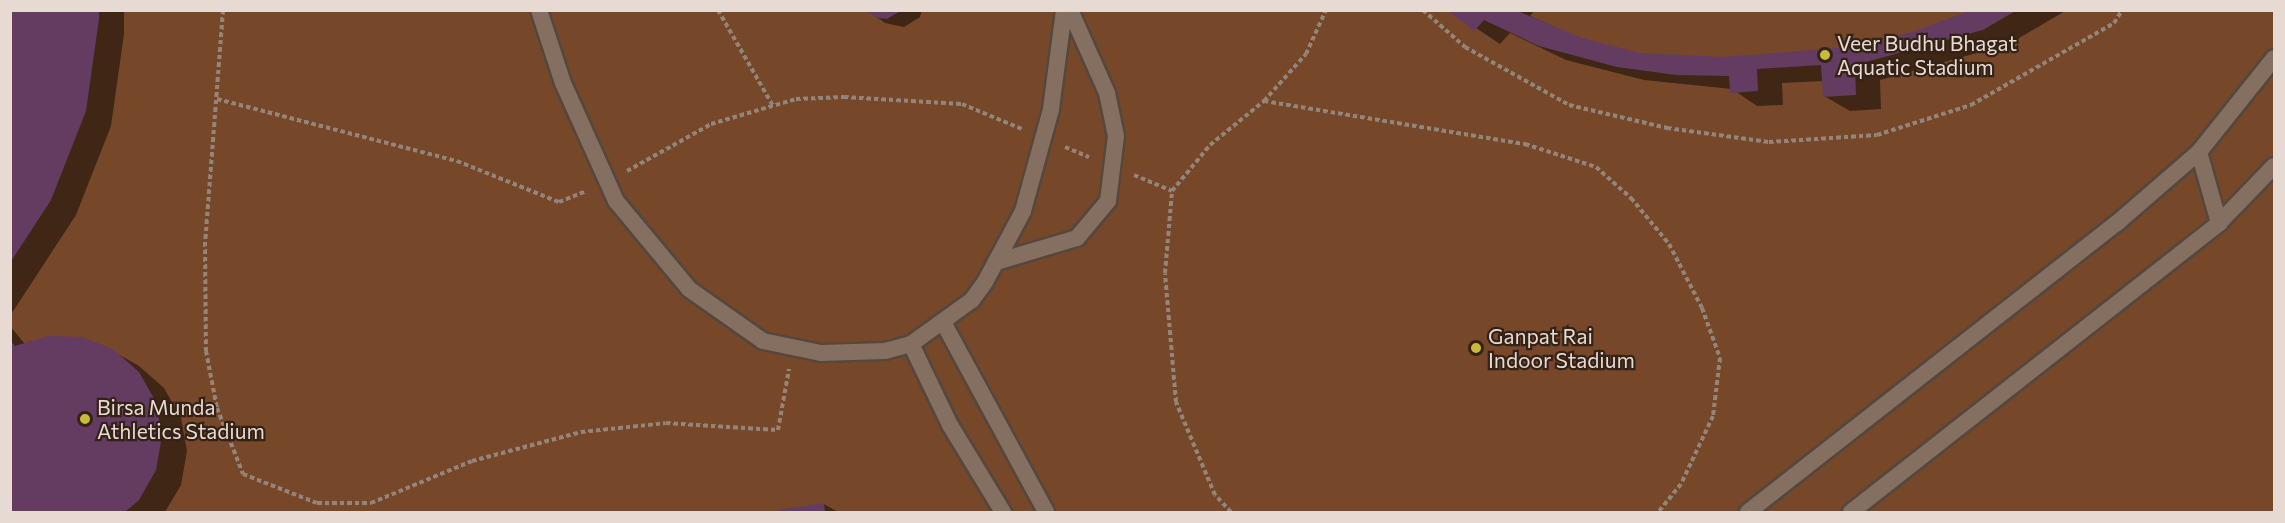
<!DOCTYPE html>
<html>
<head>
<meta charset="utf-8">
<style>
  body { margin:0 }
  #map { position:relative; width:2285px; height:523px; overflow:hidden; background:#3e2c20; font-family:Commissioner,sans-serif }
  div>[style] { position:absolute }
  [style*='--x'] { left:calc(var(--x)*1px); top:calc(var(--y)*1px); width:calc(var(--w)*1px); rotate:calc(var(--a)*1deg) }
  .green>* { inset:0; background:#764829; transform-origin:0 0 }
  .shadow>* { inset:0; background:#0007 }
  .building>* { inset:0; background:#643c61 }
  .path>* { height:4px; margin-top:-2px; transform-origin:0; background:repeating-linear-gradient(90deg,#94857b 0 4.5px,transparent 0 7.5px) }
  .roads { filter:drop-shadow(2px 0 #56473d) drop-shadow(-2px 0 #56473d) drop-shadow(0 2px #56473d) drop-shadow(0 -2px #56473d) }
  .service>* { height:16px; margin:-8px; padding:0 8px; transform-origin:8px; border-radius:8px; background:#846f61 }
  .minor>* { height:16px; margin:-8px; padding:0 8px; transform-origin:8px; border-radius:8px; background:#846f61 }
  .dots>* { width:16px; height:16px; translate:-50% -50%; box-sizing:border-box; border:3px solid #342216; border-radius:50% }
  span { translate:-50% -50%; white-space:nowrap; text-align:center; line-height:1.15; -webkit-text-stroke:4.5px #342216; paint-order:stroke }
  .poi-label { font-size:21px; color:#e6dad2 }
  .left { translate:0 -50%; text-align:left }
  .frame { position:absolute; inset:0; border:12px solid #e6dad2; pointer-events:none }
</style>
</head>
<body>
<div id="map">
  <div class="green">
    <div style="left:10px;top:11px;width:2264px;height:501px"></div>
  </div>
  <div class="shadow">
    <div style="clip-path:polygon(10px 10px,124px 10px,124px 34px,111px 126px,76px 215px,10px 316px)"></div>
    <div style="clip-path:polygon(867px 10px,922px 10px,920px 17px,904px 27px,885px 23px)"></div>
    <div style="clip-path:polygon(1449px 10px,1535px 10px,1530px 16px,1582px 39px,1640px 55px,1723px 59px,1807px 54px,1912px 34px,1975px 10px,2067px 10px,2009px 44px,1880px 80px,1881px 109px,1850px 111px,1824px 96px,1823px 81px,1782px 83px,1783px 105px,1757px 106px,1732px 89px,1644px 80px,1566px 60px,1510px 33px,1500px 44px)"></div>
    <div style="clip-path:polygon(10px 326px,25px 344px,113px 351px,139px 366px,164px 388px,181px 418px,187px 451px,181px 485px,165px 512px,10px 512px)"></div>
    <div style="clip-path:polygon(824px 504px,838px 512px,779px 512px,778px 511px)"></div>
  </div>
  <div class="building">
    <div style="clip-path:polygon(10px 10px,99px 10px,99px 19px,86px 111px,51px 200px,10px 263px)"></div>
    <div style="clip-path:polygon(865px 10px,902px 10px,887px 19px,878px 18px)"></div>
    <div style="clip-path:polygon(1447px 10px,1515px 10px,1582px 38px,1640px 53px,1723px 57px,1849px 47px,1912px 32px,1972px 10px,2017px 10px,1983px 30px,1855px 65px,1856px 95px,1823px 97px,1821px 65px,1757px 69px,1758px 91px,1730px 93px,1729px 76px,1676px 75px,1617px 67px,1539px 46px,1484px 20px,1474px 31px)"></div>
    <div style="clip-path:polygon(48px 336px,82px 337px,113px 349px,139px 372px,156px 402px,162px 436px,156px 470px,139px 500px,125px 512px,10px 512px,10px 340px,15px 346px)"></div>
    <div style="clip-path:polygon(824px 503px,825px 512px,777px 512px,777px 510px)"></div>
  </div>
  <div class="path">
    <div style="--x:223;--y:10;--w:233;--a:94.4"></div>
    <div style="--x:205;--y:242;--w:109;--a:89.5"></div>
    <div style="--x:206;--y:351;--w:58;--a:79.1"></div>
    <div style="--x:217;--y:408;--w:71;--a:68.5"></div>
    <div style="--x:243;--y:474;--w:79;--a:21.4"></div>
    <div style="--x:317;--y:503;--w:54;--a:0"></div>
    <div style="--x:371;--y:503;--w:109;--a:-22.6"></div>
    <div style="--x:472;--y:461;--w:113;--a:-14.9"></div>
    <div style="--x:581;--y:432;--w:85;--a:-6"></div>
    <div style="--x:666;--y:423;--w:112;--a:3.6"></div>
    <div style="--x:778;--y:430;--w:62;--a:-79.8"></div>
    <div style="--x:718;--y:10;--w:111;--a:60.2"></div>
    <div style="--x:1423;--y:10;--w:56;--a:41.4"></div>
    <div style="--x:1465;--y:47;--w:119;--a:29.1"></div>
    <div style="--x:1569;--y:105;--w:101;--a:13.2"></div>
    <div style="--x:1667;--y:128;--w:103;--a:7.8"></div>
    <div style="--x:1769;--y:142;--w:108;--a:-3.7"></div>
    <div style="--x:1877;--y:135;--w:99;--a:-17.7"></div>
    <div style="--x:1971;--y:105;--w:165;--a:-29.8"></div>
    <div style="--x:2114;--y:23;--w:15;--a:-58"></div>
    <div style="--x:217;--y:99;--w:248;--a:14.5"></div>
    <div style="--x:457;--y:161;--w:110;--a:21.9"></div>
    <div style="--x:559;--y:202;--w:29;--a:-22"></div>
    <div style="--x:1264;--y:101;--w:265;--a:9.4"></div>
    <div style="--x:1525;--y:144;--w:75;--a:17.9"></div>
    <div style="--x:1596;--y:167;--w:47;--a:41.5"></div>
    <div style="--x:1631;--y:198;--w:60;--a:50.4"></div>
    <div style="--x:1669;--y:244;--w:72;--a:62.7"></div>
    <div style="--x:1702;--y:308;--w:53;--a:70.2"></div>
    <div style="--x:1720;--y:358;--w:58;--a:96.9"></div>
    <div style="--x:1713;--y:416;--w:75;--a:115.2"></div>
    <div style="--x:1681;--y:484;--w:36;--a:129"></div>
    <div style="--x:1065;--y:147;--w:26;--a:23"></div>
    <div style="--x:627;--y:171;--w:96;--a:-29.2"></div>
    <div style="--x:711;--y:124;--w:89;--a:-16.4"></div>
    <div style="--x:796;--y:99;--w:48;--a:-2.4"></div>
    <div style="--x:844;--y:97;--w:118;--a:3.4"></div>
    <div style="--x:962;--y:104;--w:65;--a:22.6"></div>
    <div style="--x:1134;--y:175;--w:41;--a:22.8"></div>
    <div style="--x:1231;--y:512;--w:23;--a:-133"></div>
    <div style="--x:1215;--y:495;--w:101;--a:-112.8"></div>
    <div style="--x:1176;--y:402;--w:129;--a:-94.9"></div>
    <div style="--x:1165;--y:273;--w:82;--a:-85.1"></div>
    <div style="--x:1172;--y:191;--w:60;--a:-50.4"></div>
    <div style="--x:1210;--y:145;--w:70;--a:-39.2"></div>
    <div style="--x:1264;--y:101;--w:63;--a:-48.2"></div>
    <div style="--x:1306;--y:54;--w:48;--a:-65.6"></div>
  </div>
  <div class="roads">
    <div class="service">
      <div style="--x:996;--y:262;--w:84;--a:-16.5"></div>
      <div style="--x:1077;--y:238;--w:48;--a:-50"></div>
      <div style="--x:1108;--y:201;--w:65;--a:-83"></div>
      <div style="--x:1116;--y:136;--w:44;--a:-101.8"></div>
      <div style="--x:1107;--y:93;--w:91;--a:-114"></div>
    </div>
    <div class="minor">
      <div style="--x:539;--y:10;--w:77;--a:71.8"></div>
      <div style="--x:563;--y:83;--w:129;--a:65.8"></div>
      <div style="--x:616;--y:201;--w:114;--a:50.3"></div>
      <div style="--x:689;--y:289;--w:90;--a:35.1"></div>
      <div style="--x:763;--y:341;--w:59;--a:11.7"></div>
      <div style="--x:821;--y:353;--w:64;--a:-1.8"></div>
      <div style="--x:885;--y:351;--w:27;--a:-15"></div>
      <div style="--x:911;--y:344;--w:75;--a:-35.8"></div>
      <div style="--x:972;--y:300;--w:22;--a:-54"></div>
      <div style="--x:985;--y:282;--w:81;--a:-61.8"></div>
      <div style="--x:1023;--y:211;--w:106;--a:-74.6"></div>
      <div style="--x:1051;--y:109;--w:100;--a:-82.5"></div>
      <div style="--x:2199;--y:152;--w:74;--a:74.3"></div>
      <div style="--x:943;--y:322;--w:216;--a:61.5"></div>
      <div style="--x:911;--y:344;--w:90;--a:64.3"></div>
      <div style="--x:950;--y:425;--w:102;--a:58.7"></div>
      <div style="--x:1748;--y:512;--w:469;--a:-38.1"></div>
      <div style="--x:2117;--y:223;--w:108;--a:-40.9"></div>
      <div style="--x:2199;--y:152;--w:120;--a:-51.4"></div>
      <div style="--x:1851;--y:512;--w:468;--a:-38.1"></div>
      <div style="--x:2219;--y:223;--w:79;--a:-46"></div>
    </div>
  </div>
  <div class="dots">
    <div style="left:1825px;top:55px;background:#caba3a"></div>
    <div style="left:1476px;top:348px;background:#caba3a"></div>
    <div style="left:85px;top:419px;background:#caba3a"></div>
  </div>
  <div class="poi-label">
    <span class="left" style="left:1837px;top:55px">Veer Budhu Bhagat<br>Aquatic Stadium</span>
    <span class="left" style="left:1488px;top:348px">Ganpat Rai<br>Indoor Stadium</span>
    <span class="left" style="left:97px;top:419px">Birsa Munda<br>Athletics Stadium</span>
  </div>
  <div class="frame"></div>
</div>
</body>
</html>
